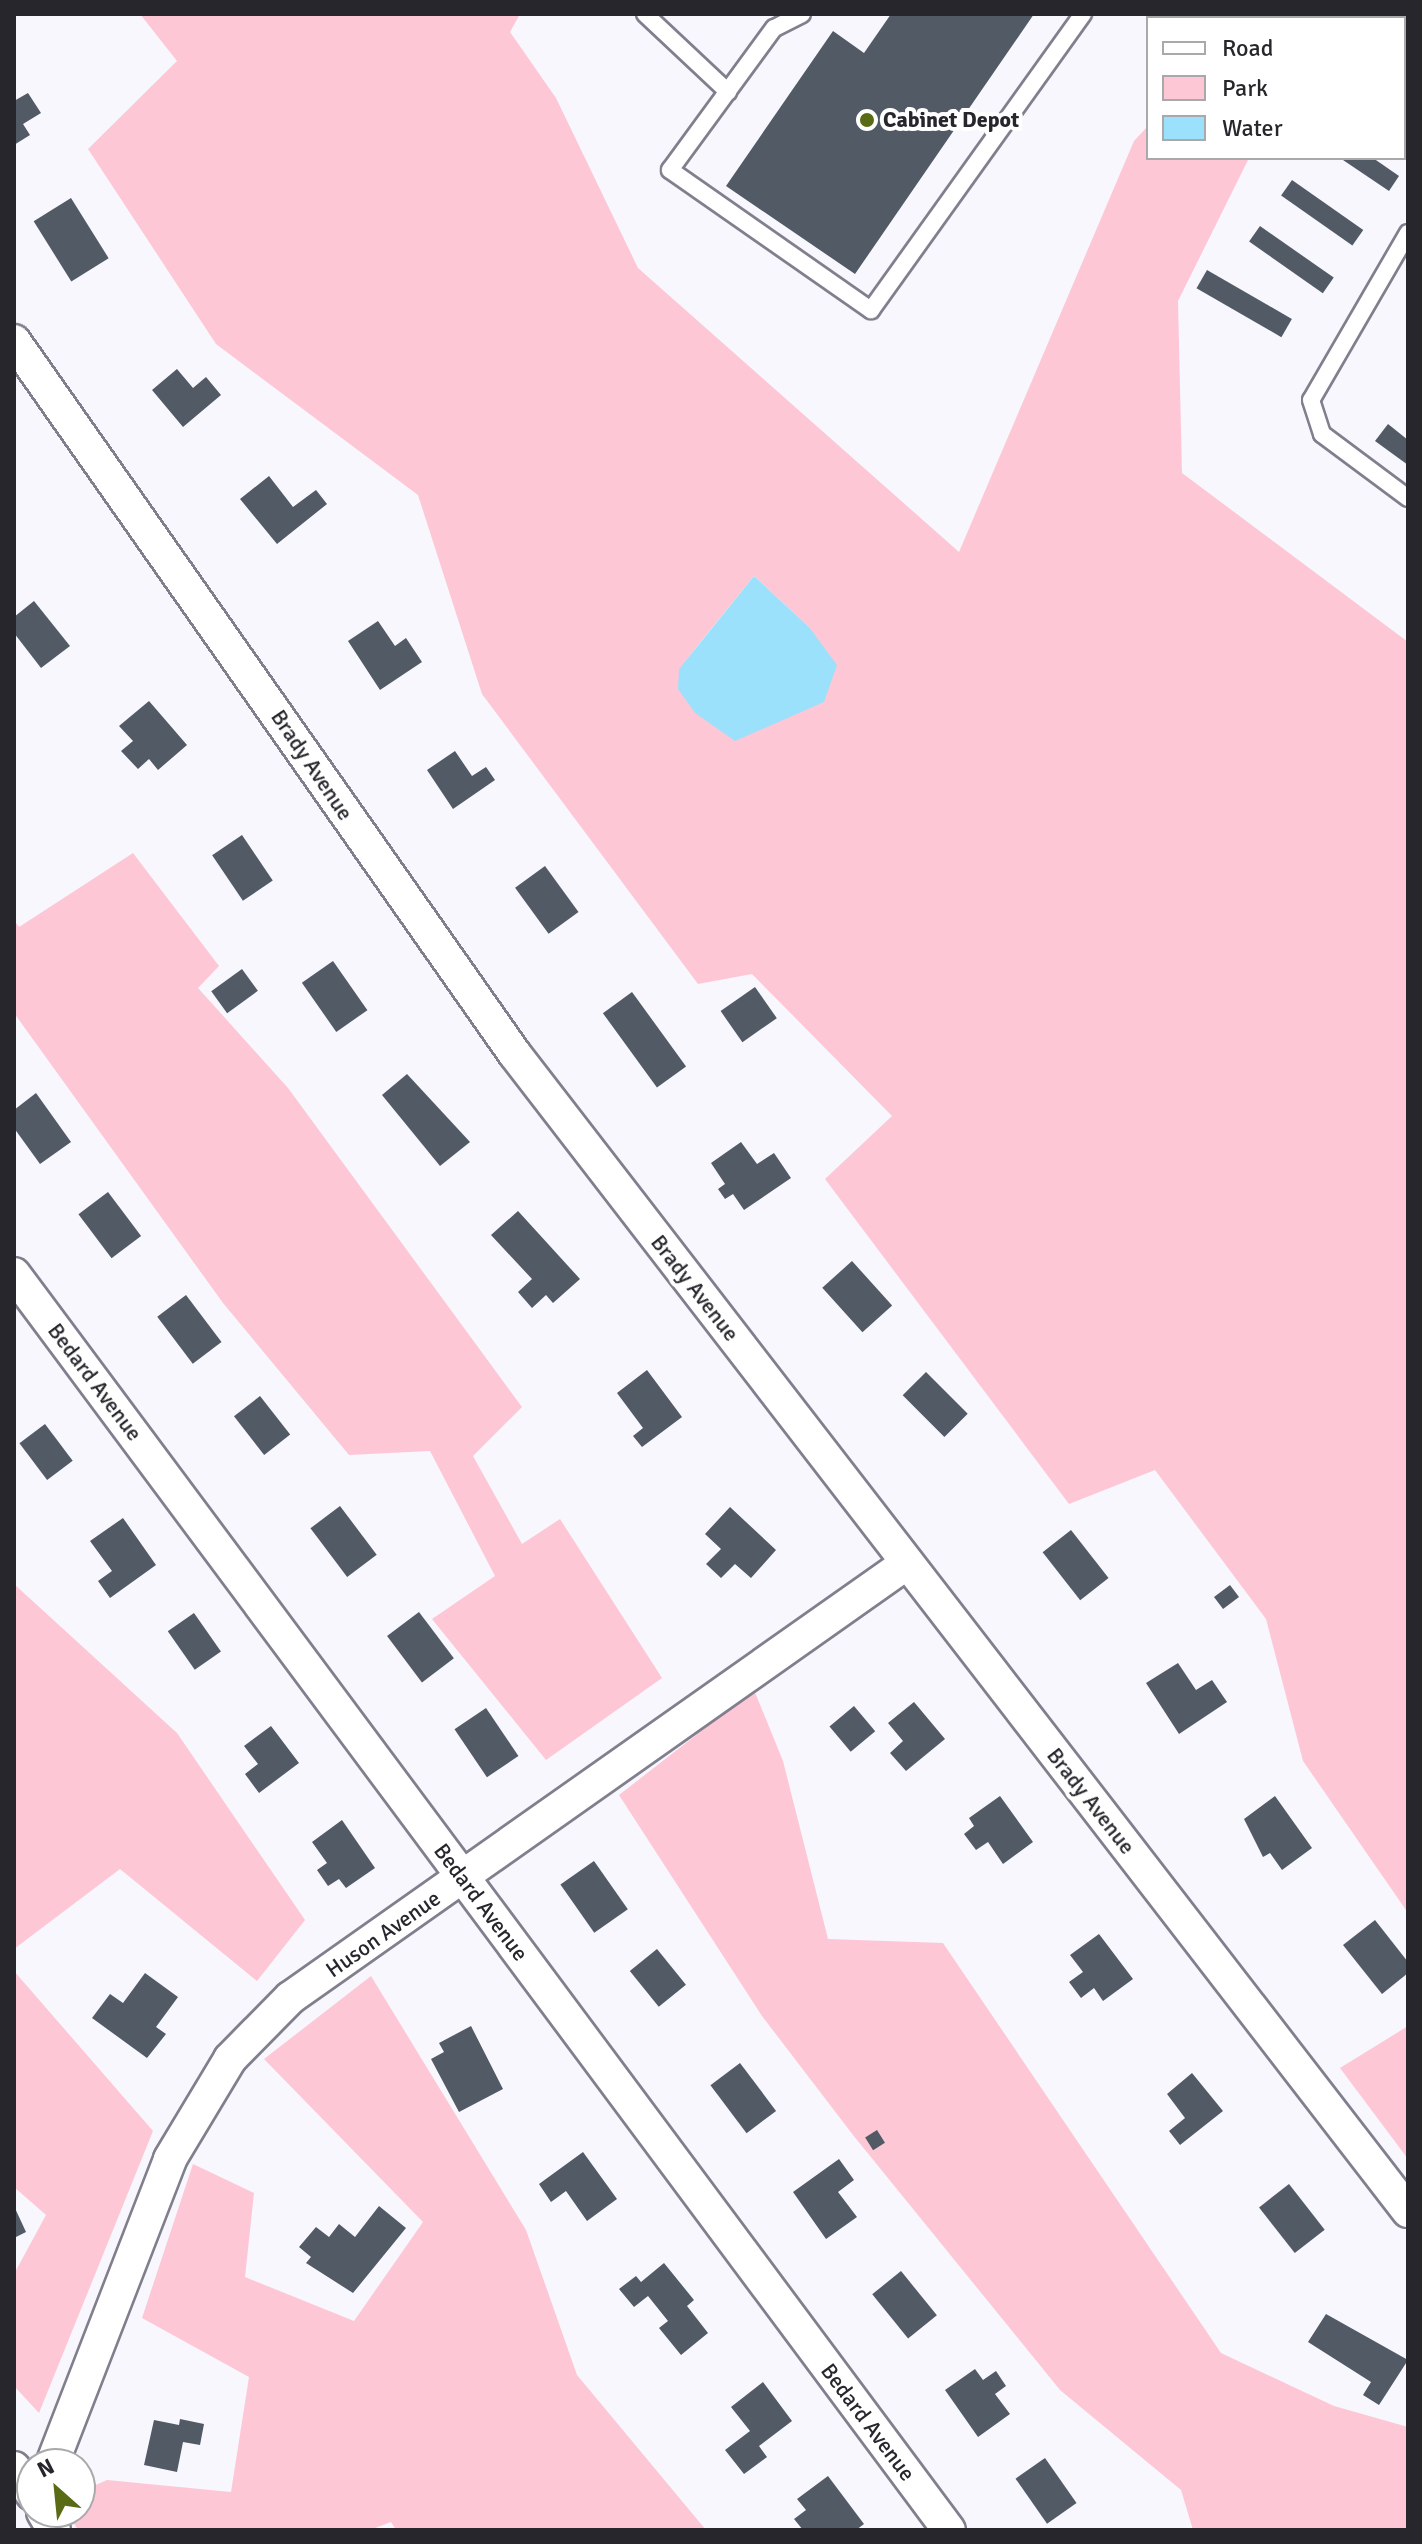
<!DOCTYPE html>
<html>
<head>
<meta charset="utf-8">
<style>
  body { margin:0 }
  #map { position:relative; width:1422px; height:2544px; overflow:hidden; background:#f7f7fd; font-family:Signika,sans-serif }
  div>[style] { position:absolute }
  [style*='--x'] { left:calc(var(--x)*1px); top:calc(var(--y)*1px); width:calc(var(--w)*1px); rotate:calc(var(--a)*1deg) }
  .green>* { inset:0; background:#fec7d5 }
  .water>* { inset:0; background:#9ce1fb }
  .building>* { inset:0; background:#525a66; transform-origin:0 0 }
  .roads { filter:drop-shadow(2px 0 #817f8e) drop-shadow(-2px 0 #817f8e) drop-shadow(0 2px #817f8e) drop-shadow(0 -2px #817f8e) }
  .lane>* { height:16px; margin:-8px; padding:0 8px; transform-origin:8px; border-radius:8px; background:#fff }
  .street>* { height:32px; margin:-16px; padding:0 16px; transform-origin:16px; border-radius:16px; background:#fff }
  .primary>* { height:44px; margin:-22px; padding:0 22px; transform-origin:22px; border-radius:22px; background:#fff }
  .dots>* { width:22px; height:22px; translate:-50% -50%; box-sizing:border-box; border:4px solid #fff; border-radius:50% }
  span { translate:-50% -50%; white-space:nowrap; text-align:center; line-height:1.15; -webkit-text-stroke:8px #fff; paint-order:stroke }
  .poi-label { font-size:22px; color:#27262c; font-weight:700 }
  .left { translate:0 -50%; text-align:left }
  .street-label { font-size:22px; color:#27262c }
  .frame { position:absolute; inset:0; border:16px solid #27262c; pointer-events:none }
  .legend { position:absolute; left:1146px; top:16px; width:260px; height:144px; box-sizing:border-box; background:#fff; border:2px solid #a9a8ab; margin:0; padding:10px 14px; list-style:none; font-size:24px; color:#27262c }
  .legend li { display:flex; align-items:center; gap:16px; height:40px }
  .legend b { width:40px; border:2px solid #a9a8ab }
  .north { position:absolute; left:16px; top:2448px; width:80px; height:80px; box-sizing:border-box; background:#fff; border:2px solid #a9a8ab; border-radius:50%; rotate:333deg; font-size:22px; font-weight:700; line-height:32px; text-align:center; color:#27262c }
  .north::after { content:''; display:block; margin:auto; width:28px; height:36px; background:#5a6b16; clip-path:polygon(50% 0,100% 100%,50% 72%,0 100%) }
</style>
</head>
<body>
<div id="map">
  <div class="green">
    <div style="clip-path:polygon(evenodd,140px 14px,520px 14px,510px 32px,556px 98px,638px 268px,959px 552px,1134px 141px,1148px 126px,1148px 158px,1249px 158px,1178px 301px,1182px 473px,1408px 642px,1408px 1913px,1303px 1761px,1266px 1619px,1155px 1470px,1069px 1504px,825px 1179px,892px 1116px,752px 974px,698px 984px,482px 694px,418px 495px,216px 344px,88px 149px,177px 61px,140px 14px,754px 576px,809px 627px,679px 670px,698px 645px,754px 576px)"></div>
    <div style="clip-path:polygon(133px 853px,219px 966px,198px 988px,288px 1088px,522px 1407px,473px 1456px,522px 1544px,560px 1519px,662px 1678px,546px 1760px,432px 1619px,495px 1576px,430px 1451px,349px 1455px,223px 1303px,14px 1013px,14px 920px,19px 927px)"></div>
    <div style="clip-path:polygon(14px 1584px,177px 1733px,305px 1920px,257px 1981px,120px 1869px,14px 1949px)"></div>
    <div style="clip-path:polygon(754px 1690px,783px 1761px,828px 1939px,943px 1943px,1221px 2353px,1334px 2406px,1408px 2427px,1408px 2530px,1193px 2530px,1181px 2490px,1060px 2390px,853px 2135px,762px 2016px,619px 1795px)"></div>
    <div style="clip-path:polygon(14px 1971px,153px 2131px,39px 2413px,14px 2386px,14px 2274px,46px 2215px,14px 2187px)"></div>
    <div style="clip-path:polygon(371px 1976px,526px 2230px,577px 2375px,706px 2530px,396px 2530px,391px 2522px,370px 2530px,78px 2530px,67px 2512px,80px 2512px,80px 2492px,107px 2480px,231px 2492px,249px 2377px,142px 2318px,193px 2164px,254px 2193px,245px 2277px,354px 2321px,423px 2222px,264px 2059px)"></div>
    <div style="clip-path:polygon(1408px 2026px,1408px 2159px,1340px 2068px)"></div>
  </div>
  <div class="water">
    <div style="clip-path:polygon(754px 576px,809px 627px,837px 665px,824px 702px,735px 741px,695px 713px,678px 689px,679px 669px)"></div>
  </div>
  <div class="building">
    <div style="clip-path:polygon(891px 14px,1034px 14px,855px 274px,726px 186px,833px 31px,864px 53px)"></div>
    <div style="clip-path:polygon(28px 93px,41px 113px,23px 124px,30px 135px,14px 145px,14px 101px)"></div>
    <div style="clip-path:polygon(1340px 158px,1373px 158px,1399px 176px,1389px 191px)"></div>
    <div style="left:1292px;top:180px;width:87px;height:19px;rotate:35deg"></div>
    <div style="left:71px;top:198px;width:71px;height:44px;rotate:58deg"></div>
    <div style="left:1260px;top:226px;width:90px;height:19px;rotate:35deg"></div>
    <div style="left:1207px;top:270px;width:98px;height:21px;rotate:30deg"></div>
    <div style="clip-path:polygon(177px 369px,193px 388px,206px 377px,221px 395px,183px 427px,152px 390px)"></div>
    <div style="clip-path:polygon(1388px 424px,1408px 440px,1408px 465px,1375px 441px)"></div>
    <div style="clip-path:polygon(269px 476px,293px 507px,316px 490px,327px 504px,277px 544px,240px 499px)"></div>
    <div style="clip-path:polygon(34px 601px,70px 646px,41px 668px,14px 633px,14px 617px)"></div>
    <div style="clip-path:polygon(378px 621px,395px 646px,406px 638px,422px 662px,380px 690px,348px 641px)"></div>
    <div style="clip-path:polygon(149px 701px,187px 745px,158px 770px,149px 759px,138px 769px,121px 751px,133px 741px,119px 726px)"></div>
    <div style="clip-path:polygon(455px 751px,472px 776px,486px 767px,495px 780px,453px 809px,427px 770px)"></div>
    <div style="left:242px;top:835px;width:55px;height:36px;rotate:56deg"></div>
    <div style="left:545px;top:866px;width:57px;height:37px;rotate:54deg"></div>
    <div style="left:333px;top:961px;width:60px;height:38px;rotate:55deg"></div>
    <div style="left:242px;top:969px;width:27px;height:38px;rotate:54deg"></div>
    <div style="left:755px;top:987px;width:38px;height:42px;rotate:55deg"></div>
    <div style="left:632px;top:992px;width:92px;height:36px;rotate:54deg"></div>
    <div style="clip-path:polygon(407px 1074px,470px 1142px,440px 1166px,382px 1095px)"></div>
    <div style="clip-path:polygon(36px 1093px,71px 1142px,40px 1164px,14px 1128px,14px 1110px)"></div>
    <div style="clip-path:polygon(741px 1142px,757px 1164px,774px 1153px,791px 1178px,744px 1210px,733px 1194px,725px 1199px,718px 1189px,725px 1184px,711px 1163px)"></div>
    <div style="left:108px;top:1192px;width:55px;height:37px;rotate:53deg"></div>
    <div style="clip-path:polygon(518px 1211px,580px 1279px,553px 1303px,546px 1295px,532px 1308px,518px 1292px,532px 1279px,491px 1235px)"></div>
    <div style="left:852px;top:1261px;width:60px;height:40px;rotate:48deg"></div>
    <div style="left:186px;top:1295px;width:59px;height:36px;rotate:53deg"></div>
    <div style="clip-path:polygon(647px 1370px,682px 1417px,642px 1447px,633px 1436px,643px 1428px,617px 1393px)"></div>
    <div style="left:926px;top:1372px;width:59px;height:33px;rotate:45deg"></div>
    <div style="left:260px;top:1396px;width:49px;height:33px;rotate:52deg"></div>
    <div style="left:45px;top:1424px;width:46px;height:32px;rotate:53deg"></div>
    <div style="left:340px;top:1506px;width:61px;height:37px;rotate:53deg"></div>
    <div style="clip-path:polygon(730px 1507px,776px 1550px,751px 1578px,735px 1564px,721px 1578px,706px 1564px,721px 1549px,705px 1534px)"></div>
    <div style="clip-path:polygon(123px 1518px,156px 1565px,110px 1598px,98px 1581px,112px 1571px,90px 1541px)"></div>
    <div style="left:1071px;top:1530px;width:61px;height:36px;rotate:52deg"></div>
    <div style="left:1230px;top:1585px;width:15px;height:20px;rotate:53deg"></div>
    <div style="left:419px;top:1612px;width:58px;height:40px;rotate:53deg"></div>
    <div style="left:194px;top:1613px;width:47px;height:32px;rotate:55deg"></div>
    <div style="clip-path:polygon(1178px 1663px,1196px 1690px,1212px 1680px,1227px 1702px,1179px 1734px,1146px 1683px)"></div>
    <div style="clip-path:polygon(914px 1702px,945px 1739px,906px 1771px,890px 1753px,903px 1741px,888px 1723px)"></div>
    <div style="left:854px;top:1706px;width:33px;height:32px;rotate:50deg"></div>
    <div style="left:486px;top:1708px;width:58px;height:38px;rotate:56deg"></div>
    <div style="clip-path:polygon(271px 1726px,299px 1763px,259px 1793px,245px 1774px,258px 1764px,244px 1746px)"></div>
    <div style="clip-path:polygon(1000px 1796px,1033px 1842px,1003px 1864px,988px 1842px,976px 1850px,964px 1834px,974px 1826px,969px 1818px)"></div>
    <div style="clip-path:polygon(1275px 1796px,1312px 1848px,1282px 1870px,1270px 1853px,1263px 1857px,1244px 1819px)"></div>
    <div style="clip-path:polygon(342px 1820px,375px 1868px,346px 1888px,339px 1879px,328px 1886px,317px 1870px,327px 1863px,312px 1842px)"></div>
    <div style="left:594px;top:1861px;width:59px;height:41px;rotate:55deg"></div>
    <div style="clip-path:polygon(1375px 1920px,1408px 1962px,1408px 1973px,1382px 1994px,1343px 1945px)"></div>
    <div style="clip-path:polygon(1099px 1934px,1133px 1979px,1103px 2001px,1094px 1988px,1081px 1998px,1069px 1982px,1083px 1972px,1070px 1955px)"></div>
    <div style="left:657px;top:1949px;width:46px;height:35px;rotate:51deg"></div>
    <div style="clip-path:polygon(145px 1973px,178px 1997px,156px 2027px,166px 2034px,147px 2058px,92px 2018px,110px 1994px,123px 2003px)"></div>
    <div style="clip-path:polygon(471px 2026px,503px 2089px,459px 2112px,431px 2059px,444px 2052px,439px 2043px)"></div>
    <div style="left:740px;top:2063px;width:60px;height:37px;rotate:53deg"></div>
    <div style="clip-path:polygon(1192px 2073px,1223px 2111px,1180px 2145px,1169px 2131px,1185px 2118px,1167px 2094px)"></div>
    <div style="left:877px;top:2130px;width:15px;height:14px;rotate:58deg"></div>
    <div style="clip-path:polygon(583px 2152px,617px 2199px,587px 2221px,566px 2191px,551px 2202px,539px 2184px)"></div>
    <div style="clip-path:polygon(839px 2159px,854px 2180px,838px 2192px,857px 2217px,826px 2239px,793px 2192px)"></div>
    <div style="left:1289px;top:2184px;width:58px;height:38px;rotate:52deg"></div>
    <div style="clip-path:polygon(14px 2206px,26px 2232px,14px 2238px)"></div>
    <div style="clip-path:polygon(379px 2206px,406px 2228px,353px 2293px,306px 2263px,311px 2257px,299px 2247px,316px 2227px,329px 2237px,339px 2224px,355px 2237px)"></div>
    <div style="clip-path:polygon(664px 2263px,694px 2300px,687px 2306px,708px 2333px,681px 2355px,659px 2328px,668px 2321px,648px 2296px,634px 2307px,619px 2289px,636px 2276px,641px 2282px)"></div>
    <div style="left:901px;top:2271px;width:57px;height:37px;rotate:51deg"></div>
    <div style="clip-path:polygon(1326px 2314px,1408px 2360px,1379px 2405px,1363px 2395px,1371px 2382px,1308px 2342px)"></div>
    <div style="clip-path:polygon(975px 2369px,983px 2380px,996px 2371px,1006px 2386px,995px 2394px,1010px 2414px,978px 2437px,945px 2390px)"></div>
    <div style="clip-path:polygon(763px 2382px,792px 2421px,759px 2446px,767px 2457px,744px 2474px,725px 2450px,750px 2431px,731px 2407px)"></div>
    <div style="clip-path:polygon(180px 2419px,204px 2424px,200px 2445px,183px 2442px,177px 2472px,144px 2465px,154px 2420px,179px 2425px)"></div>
    <div style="left:1045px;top:2458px;width:55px;height:36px;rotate:55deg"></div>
    <div style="clip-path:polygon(828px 2476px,864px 2524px,856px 2530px,803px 2530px,794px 2519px,806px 2510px,797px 2499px)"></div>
  </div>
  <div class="roads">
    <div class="lane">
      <div style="--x:645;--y:14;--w:114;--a:43.2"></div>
      <div style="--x:802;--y:14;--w:31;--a:153"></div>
      <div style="--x:774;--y:28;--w:176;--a:126.2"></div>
      <div style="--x:670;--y:170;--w:245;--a:34.9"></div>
      <div style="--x:871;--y:310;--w:364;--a:-54.4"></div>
      <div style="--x:1159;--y:14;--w:14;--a:17"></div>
      <div style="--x:1408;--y:233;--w:193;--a:120.1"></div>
      <div style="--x:1311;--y:400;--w:36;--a:72"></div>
      <div style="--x:1322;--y:434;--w:107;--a:36.7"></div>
    </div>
    <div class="street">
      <div style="--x:14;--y:341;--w:870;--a:54.92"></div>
      <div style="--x:514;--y:1053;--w:1463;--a:52.33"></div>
      <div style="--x:14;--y:1274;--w:1566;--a:53.34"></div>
      <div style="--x:52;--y:2464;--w:327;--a:-68.8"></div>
      <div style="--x:170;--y:2159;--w:117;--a:-59"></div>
      <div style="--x:230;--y:2059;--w:86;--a:-45.5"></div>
      <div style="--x:290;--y:1998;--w:755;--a:-35.18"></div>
      <div style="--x:14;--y:2468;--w:32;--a:55"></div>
      <div style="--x:43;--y:2512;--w:21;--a:59"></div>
    </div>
    <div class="primary">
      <div style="--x:1363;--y:14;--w:7;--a:34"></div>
      <div style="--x:1404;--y:42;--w:5;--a:37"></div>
    </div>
  </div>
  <div class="dots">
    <div style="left:867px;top:120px;background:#5a6b16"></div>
  </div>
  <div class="poi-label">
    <span class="left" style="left:883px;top:120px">Cabinet Depot</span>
  </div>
  <div class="street-label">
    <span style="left:312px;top:765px;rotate:56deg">Brady Avenue</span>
    <span style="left:695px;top:1288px;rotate:52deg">Brady Avenue</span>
    <span style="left:95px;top:1382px;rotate:53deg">Bedard Avenue</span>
    <span style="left:1091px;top:1801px;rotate:52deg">Brady Avenue</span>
    <span style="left:481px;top:1902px;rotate:53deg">Bedard Avenue</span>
    <span style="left:383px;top:1934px;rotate:-35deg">Huson Avenue</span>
    <span style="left:868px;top:2422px;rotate:53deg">Bedard Avenue</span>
  </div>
  <div class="frame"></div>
  <ul class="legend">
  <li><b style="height:10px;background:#fff"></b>Road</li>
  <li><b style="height:22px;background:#fec7d5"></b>Park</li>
  <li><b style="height:22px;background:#9ce1fb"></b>Water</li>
  </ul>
  <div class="north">N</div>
</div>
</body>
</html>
